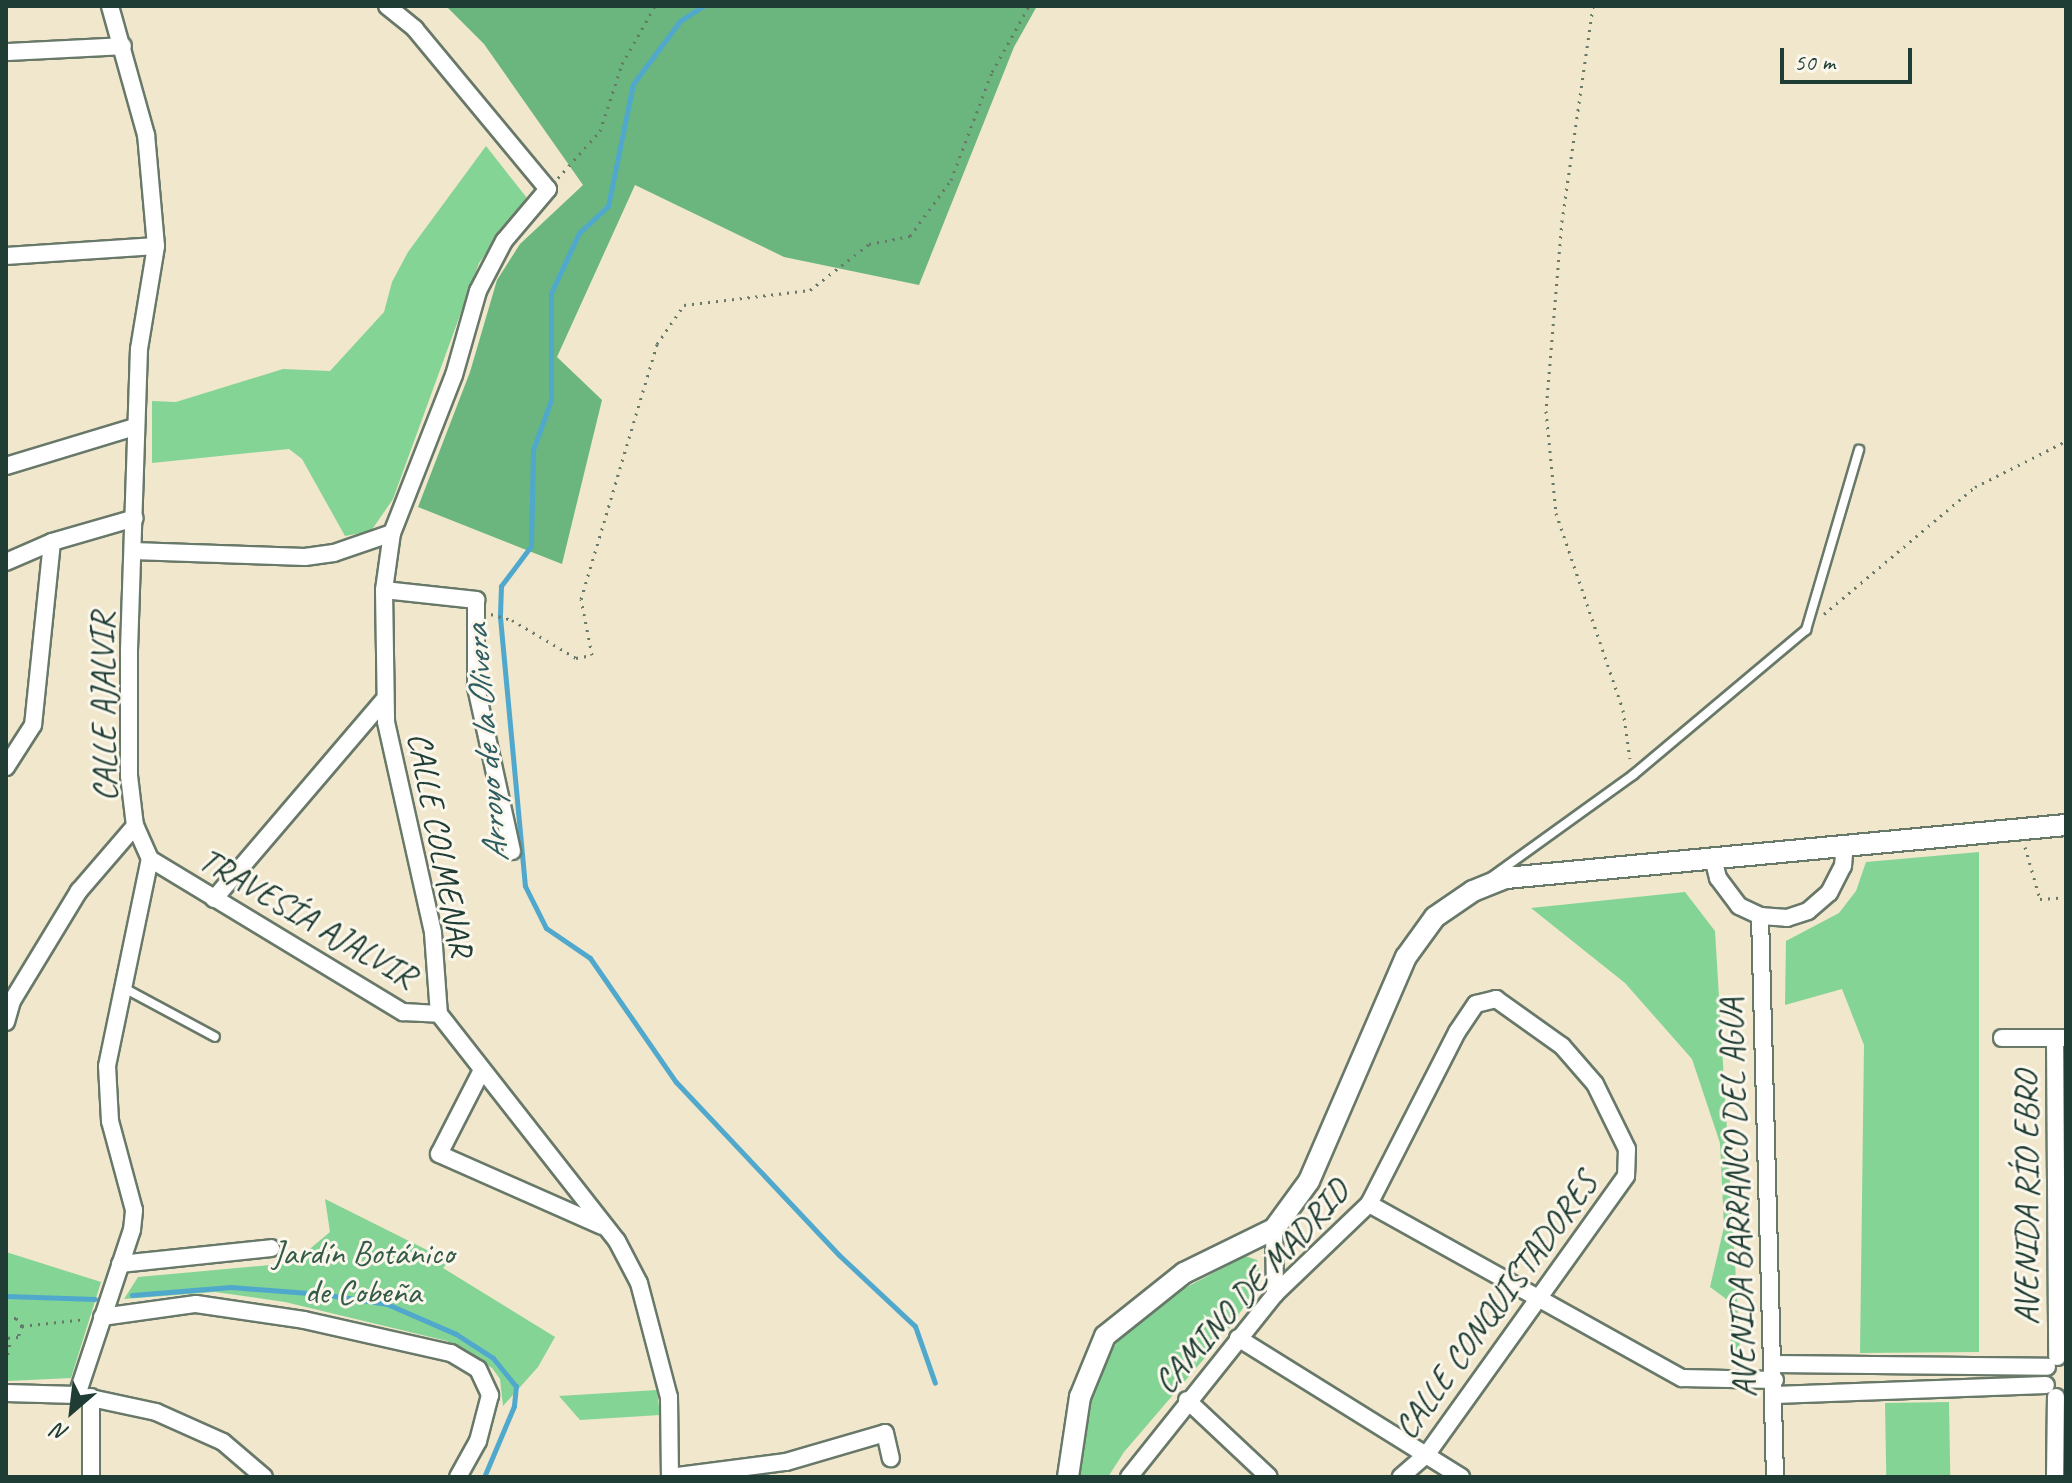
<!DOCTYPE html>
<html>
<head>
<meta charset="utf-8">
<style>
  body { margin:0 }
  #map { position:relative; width:2072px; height:1483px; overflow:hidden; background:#f0e7cc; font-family:Caveat,sans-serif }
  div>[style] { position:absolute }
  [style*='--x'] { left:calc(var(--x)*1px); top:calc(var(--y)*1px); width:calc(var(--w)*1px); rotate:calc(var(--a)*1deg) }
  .green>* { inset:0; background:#84d495; transform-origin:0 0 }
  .forest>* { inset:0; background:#6bb67e }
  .stream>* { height:5px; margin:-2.5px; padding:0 2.5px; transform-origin:2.5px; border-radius:2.5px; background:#50a8cd }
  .path>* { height:3px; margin-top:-1.5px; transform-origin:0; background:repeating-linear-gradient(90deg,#687869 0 2px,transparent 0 8px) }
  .roads { filter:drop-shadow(2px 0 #687869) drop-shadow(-2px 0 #687869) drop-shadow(0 2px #687869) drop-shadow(0 -2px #687869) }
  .service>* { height:8px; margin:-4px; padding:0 4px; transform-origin:4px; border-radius:4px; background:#fff }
  .minor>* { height:16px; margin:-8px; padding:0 8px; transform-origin:8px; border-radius:8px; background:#fff }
  .tertiary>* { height:20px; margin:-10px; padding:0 10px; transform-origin:10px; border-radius:10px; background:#fff }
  span { translate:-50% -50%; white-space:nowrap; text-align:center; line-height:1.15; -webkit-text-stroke:6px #fbf7ec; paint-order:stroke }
  .street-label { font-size:34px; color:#1f3d34 }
  .park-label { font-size:34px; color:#335b47 }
  .water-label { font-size:36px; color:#2e5d62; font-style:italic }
  .frame { position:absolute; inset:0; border:8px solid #1f3d34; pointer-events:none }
  .north { position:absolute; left:32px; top:1371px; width:80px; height:80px; -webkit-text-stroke:6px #fbf7ec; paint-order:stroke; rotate:208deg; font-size:22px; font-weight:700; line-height:32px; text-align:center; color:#1f3d34 }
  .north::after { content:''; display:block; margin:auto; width:28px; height:36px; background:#1f3d34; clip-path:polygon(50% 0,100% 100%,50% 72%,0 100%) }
  .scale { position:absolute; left:1780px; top:48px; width:132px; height:36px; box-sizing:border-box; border:4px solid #1f3d34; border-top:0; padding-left:10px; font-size:24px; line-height:28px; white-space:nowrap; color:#1f3d34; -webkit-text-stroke:6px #fbf7ec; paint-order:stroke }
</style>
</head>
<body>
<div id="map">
  <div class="green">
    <div style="clip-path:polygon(486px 146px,527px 198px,479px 263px,393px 499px,371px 531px,345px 536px,302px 459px,289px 449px,152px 463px,152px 401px,176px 402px,283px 369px,330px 371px,384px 312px,392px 282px,408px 252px)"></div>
    <div style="clip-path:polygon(1979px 852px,1979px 1352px,1860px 1353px,1864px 1045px,1842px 989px,1785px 1005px,1786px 941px,1839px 913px,1856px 891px,1866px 862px)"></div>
    <div style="clip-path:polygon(1685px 892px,1715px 931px,1741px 1363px,1732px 1363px,1729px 1301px,1710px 1287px,1724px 1227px,1720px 1143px,1692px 1059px,1625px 983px,1531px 908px)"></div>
    <div style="clip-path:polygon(325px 1199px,449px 1261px,443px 1268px,555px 1337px,538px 1367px,503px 1406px,500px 1379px,492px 1368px,447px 1341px,285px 1302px,215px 1292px,124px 1299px,138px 1277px,293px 1263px,330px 1232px)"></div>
    <div style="clip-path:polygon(6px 1252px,101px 1282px,71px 1378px,8px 1381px)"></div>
    <div style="clip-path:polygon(1245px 1256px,1257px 1260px,1261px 1281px,1229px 1329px,1223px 1324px,1215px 1333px,1221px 1339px,1124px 1452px,1108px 1477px,1080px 1477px,1088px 1405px,1103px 1363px,1128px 1326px,1157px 1303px)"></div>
    <div style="clip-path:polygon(657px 1390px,660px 1415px,580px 1420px,559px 1396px)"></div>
    <div style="left:1949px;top:1402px;width:75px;height:64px;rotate:89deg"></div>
  </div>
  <div class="forest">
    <div style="clip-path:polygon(446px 6px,1037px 6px,1014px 47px,919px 285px,784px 257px,635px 185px,557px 357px,602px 400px,562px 564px,418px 507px,470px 372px,497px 280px,520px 244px,583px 185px,484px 44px)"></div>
  </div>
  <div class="stream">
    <div style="--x:703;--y:6;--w:27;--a:147"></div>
    <div style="--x:680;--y:21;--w:79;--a:126.7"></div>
    <div style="--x:633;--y:84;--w:125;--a:101.6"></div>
    <div style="--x:608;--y:206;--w:40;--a:137"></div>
    <div style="--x:579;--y:233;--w:66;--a:115"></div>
    <div style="--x:551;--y:293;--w:107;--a:90"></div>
    <div style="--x:551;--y:400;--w:53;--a:109.8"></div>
    <div style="--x:533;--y:450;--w:96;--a:91.2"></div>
    <div style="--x:531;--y:546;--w:50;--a:126.9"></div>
    <div style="--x:501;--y:586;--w:31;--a:92"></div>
    <div style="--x:500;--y:617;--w:270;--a:84.7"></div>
    <div style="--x:525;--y:886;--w:47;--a:63.4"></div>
    <div style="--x:546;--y:928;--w:53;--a:34.3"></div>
    <div style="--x:590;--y:958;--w:151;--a:55.3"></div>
    <div style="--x:676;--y:1082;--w:238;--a:46.7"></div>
    <div style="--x:839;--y:1255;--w:104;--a:43.1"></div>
    <div style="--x:915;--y:1326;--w:60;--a:70.7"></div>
    <div style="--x:132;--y:1295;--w:99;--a:-4.6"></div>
    <div style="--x:231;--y:1287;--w:91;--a:4.4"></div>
    <div style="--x:322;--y:1294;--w:66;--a:8.7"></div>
    <div style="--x:387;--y:1304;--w:75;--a:23.5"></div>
    <div style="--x:456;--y:1334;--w:44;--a:33"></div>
    <div style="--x:493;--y:1358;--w:36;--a:51"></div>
    <div style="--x:516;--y:1386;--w:20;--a:96"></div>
    <div style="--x:514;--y:1406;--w:77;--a:112.9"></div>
    <div style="--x:6;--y:1296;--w:89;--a:1.9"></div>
  </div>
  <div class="path">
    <div style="--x:1593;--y:6;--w:216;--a:98.2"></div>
    <div style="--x:1562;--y:220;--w:192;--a:94.8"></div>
    <div style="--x:1546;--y:411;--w:102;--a:84.4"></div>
    <div style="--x:1556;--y:513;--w:208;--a:71.2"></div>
    <div style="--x:1623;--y:710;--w:49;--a:81.9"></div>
    <div style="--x:558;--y:178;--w:63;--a:-48.2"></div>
    <div style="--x:600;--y:131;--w:71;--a:-71.8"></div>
    <div style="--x:622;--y:64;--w:67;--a:-60.4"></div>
    <div style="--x:491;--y:614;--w:22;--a:16"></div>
    <div style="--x:512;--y:620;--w:74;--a:30.7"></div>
    <div style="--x:576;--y:658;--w:16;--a:-11"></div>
    <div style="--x:592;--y:655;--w:57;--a:-101.1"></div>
    <div style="--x:581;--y:599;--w:266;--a:-73.4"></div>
    <div style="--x:657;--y:344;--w:47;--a:-55.3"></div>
    <div style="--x:684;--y:305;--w:127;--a:-6.8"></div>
    <div style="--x:810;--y:290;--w:75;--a:-37.9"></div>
    <div style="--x:869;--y:244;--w:42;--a:-11"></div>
    <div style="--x:910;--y:236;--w:69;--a:-53.8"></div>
    <div style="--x:951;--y:180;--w:116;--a:-69.2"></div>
    <div style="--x:992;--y:72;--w:76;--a:-60.7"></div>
    <div style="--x:1824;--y:614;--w:197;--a:-40.1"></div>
    <div style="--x:1975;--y:487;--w:102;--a:-26.8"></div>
    <div style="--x:2025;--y:847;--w:54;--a:73.9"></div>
    <div style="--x:2040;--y:899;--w:26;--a:-4"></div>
    <div style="--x:6;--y:1318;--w:10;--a:0"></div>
    <div style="--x:16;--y:1318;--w:10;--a:53"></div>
    <div style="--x:22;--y:1326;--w:12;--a:110"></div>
    <div style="--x:18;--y:1337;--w:12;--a:175"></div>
    <div style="--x:22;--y:1326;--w:64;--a:-6.2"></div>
    <div style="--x:6;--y:1362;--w:24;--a:-78"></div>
  </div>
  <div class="roads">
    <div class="service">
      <div style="--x:1493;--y:876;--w:173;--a:-35.8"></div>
      <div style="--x:1633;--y:775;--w:226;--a:-40"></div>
      <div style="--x:1806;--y:630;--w:188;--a:-73.6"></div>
      <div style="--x:124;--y:988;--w:103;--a:28.3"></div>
    </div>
    <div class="minor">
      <div style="--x:387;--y:6;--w:36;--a:39"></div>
      <div style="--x:415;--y:29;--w:208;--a:50.3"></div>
      <div style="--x:548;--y:189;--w:68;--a:130.2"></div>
      <div style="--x:504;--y:241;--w:56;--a:117.5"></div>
      <div style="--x:478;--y:291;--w:87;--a:105.9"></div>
      <div style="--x:454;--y:375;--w:170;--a:111.4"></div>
      <div style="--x:392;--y:533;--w:58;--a:98"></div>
      <div style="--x:384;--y:590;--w:132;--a:89.1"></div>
      <div style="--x:386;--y:722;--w:216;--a:77.4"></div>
      <div style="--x:433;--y:933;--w:81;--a:85.8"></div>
      <div style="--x:439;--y:1014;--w:288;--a:51.9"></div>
      <div style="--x:617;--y:1241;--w:47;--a:62.4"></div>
      <div style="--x:639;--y:1283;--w:118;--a:75.3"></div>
      <div style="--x:669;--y:1397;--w:80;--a:89.3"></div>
      <div style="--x:6;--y:52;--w:117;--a:-2.9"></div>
      <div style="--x:6;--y:256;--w:150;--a:-3.8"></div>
      <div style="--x:6;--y:466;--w:134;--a:-16.9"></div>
      <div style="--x:52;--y:542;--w:86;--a:-16.1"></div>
      <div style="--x:133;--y:551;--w:172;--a:2"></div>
      <div style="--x:305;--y:557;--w:29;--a:-8"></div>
      <div style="--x:334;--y:553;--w:61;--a:-19"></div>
      <div style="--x:6;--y:562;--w:50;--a:-23.5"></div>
      <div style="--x:52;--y:542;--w:184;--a:95.9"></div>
      <div style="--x:33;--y:725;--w:50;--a:122.7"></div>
      <div style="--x:384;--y:590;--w:93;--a:6.2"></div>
      <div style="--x:476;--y:600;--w:87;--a:90"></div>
      <div style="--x:476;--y:687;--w:168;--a:77.6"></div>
      <div style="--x:1713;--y:858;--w:21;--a:76"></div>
      <div style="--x:1718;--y:878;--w:35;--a:53"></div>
      <div style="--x:1739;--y:906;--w:23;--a:25"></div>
      <div style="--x:1760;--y:916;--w:27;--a:4"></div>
      <div style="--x:1787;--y:918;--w:22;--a:-18"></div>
      <div style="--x:1808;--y:911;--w:28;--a:-41"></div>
      <div style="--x:1829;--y:893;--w:30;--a:-63"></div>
      <div style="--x:1843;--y:866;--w:21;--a:-85"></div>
      <div style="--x:150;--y:859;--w:296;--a:31.2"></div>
      <div style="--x:403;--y:1012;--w:36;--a:3"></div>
      <div style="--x:214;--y:899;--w:262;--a:-49.5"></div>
      <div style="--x:1760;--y:916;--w:561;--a:88.47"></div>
      <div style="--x:6;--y:1022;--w:22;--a:-74"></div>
      <div style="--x:12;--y:1001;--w:129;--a:-58.7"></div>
      <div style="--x:79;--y:891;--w:86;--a:-49.3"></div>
      <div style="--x:2002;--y:1038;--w:64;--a:0"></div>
      <div style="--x:2055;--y:1038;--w:319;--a:89.6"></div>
      <div style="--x:481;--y:1072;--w:92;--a:117.1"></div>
      <div style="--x:439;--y:1154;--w:178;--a:23.8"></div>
      <div style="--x:1369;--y:1204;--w:358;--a:29.1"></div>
      <div style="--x:1682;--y:1378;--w:93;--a:1.2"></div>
      <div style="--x:1274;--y:1229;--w:65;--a:89.1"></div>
      <div style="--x:120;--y:1264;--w:152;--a:-6"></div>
      <div style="--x:102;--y:1317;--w:95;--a:-7.9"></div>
      <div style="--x:196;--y:1304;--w:109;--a:8.4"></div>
      <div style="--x:304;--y:1320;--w:151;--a:12.7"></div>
      <div style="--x:451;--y:1353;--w:31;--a:31"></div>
      <div style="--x:478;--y:1369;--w:29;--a:65"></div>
      <div style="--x:490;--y:1395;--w:48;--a:104.6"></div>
      <div style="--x:478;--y:1441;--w:41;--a:119.1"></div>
      <div style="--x:1238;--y:1338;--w:263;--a:31.9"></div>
      <div style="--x:1774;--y:1364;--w:273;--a:0.6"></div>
      <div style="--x:6;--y:1393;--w:71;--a:1.6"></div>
      <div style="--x:77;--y:1395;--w:81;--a:12.1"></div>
      <div style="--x:156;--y:1412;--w:73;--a:24.1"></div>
      <div style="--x:223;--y:1442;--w:54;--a:40.5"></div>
      <div style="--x:77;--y:1395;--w:174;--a:-71.6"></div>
      <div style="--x:132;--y:1230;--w:20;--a:-84"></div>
      <div style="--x:134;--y:1210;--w:92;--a:-105.1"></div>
      <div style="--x:110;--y:1121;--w:55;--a:-93.1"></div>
      <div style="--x:107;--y:1066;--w:211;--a:-78.3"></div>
      <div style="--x:150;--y:859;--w:36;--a:-114"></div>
      <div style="--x:135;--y:826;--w:50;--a:-96.8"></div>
      <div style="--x:129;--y:776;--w:126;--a:-90"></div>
      <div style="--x:129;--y:650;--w:301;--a:-88.1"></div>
      <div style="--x:139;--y:349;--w:104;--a:-80.6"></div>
      <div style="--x:156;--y:246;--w:111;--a:-95.1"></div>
      <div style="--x:146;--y:135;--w:134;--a:-105.6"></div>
      <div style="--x:1775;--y:1395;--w:271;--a:-2.1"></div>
      <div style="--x:91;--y:1397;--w:80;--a:90"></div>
      <div style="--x:1187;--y:1400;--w:112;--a:43.2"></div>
      <div style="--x:670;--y:1477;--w:117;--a:-7.4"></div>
      <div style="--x:786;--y:1462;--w:103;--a:-16.3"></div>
      <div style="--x:885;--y:1433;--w:26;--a:77"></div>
      <div style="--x:1129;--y:1477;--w:234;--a:-51.4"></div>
      <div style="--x:1275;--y:1294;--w:130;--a:-43.8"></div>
      <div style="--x:1369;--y:1204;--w:193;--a:-62.9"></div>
      <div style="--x:1457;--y:1032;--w:34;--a:-56"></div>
      <div style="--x:1476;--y:1004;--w:21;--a:-14"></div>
      <div style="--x:1496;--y:999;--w:81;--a:35.5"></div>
      <div style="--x:1562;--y:1046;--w:50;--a:49"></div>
      <div style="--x:1595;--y:1084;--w:72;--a:63.8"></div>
      <div style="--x:1627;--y:1149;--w:27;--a:92"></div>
      <div style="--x:1626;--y:1176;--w:342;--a:125.6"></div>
      <div style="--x:1427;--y:1454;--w:35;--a:139"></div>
      <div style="--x:2055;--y:1477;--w:80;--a:-89.3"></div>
    </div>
    <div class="tertiary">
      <div style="--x:1068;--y:1477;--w:81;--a:-81.5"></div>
      <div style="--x:1080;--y:1397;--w:66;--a:-67.7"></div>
      <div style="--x:1105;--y:1336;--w:101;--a:-38.6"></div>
      <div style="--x:1184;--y:1273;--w:100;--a:-26.1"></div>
      <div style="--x:1274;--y:1229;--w:59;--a:-53.9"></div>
      <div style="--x:1309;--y:1181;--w:244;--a:-66.6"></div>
      <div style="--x:1406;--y:957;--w:49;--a:-54.1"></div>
      <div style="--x:1435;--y:917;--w:46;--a:-34.4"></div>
      <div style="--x:1473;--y:891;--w:35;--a:-22"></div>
      <div style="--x:1506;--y:878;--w:563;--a:-5.41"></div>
    </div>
  </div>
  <div class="street-label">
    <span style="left:103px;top:707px;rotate:-91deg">CALLE AJALVIR</span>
    <span style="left:441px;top:844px;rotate:79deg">CALLE COLMENAR</span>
    <span style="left:308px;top:917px;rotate:30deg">TRAVESÍA AJALVIR</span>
    <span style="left:1737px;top:1198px;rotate:-92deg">AVENIDA BARRANCO DEL AGUA</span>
    <span style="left:2026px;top:1198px;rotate:-90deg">AVENIDA RÍO EBRO</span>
    <span style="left:1251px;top:1286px;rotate:-48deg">CAMINO DE MADRID</span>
    <span style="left:1495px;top:1305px;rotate:-54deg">CALLE CONQUISTADORES</span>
  </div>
  <div class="park-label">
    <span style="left:363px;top:1272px">Jardín Botánico<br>de Cobeña</span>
  </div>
  <div class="water-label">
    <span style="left:486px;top:744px;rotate:-95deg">Arroyo de la Olivera</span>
  </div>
  <div class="frame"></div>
  <div class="north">N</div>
  <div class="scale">50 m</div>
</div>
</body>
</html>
